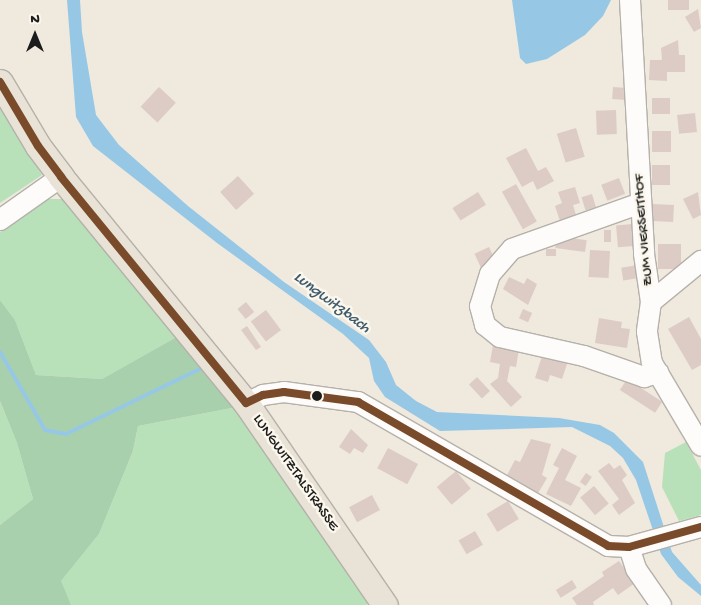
<!DOCTYPE html>
<html>
<head>
<meta charset="utf-8">
<style>
  body { margin:0 }
  #map { position:relative; width:701px; height:605px; overflow:hidden; background:#f0e9de; font-family:"Gochi Hand",sans-serif }
  div>[style] { position:absolute }
  [style*='--x'] { left:calc(var(--x)*1px); top:calc(var(--y)*1px); width:calc(var(--w)*1px); rotate:calc(var(--a)*1deg) }
  .green>* { inset:0; background:#b8e1b9 }
  .forest>* { inset:0; background:#a9d0ac }
  .water>* { inset:0; background:#96c8e6 }
  .stream>* { height:4px; margin:-2px; padding:0 2px; transform-origin:2px; border-radius:2px; background:#96c8e6 }
  .building>* { inset:0; background:#ddccc5; transform-origin:0 0 }
  .roads { filter:drop-shadow(1px 0 #b5b1aa) drop-shadow(-1px 0 #b5b1aa) drop-shadow(0 1px #b5b1aa) drop-shadow(0 -1px #b5b1aa) }
  .minor>* { height:20px; margin:-10px; padding:0 10px; transform-origin:10px; border-radius:10px; background:#fdfcfa }
  .major>* { height:25px; margin:-12.5px; padding:0 12.5px; transform-origin:12.5px; border-radius:12.5px; background:#e9e2d6 }
  .bus-1>* { height:8px; margin:-4px; padding:0 4px; transform-origin:4px; border-radius:4px; background:#7a4b2a }
  .dots>* { width:14px; height:14px; translate:-50% -50%; box-sizing:border-box; border:2px solid #fbf7ec; border-radius:50% }
  span { translate:-50% -50%; white-space:nowrap; text-align:center; line-height:1.15; -webkit-text-stroke:5px #fbf7ec; paint-order:stroke }
  .street-label { font-size:15px; color:#1c1c1c }
  .water-label { font-size:16px; color:#3e5b6e; font-style:italic }
  .north { position:absolute; left:10px; top:10px; width:50px; height:50px; -webkit-text-stroke:4px #fbf7ec; paint-order:stroke; rotate:0deg; font-size:14px; font-weight:700; line-height:20px; text-align:center; color:#1c1c1c }
  .north::after { content:''; display:block; margin:auto; width:18px; height:22px; background:#1c1c1c; clip-path:polygon(50% 0,100% 100%,50% 72%,0 100%) }
</style>
</head>
<body>
<div id="map">
  <div class="green">
    <div style="clip-path:polygon(0 102px,42px 175px,0 203px)"></div>
    <div style="clip-path:polygon(48px 199px,64px 199px,180px 335px,102px 379px,36px 375px,15px 320px,0 300px,0 232px)"></div>
    <div style="clip-path:polygon(0 401px,17px 443px,33px 499px,0 525px)"></div>
    <div style="clip-path:polygon(237px 407px,373px 601px,366px 605px,71px 605px,60px 582px,99px 534px,133px 451px,138px 426px)"></div>
    <div style="clip-path:polygon(686px 442px,701px 470px,701px 515px,679px 521px,662px 487px,665px 453px)"></div>
  </div>
  <div class="forest">
    <div style="clip-path:polygon(0 300px,15px 320px,36px 375px,102px 379px,180px 335px,237px 407px,138px 426px,133px 451px,99px 534px,61px 581px,71px 605px,0 605px,0 525px,33px 499px,17px 443px,0 401px)"></div>
  </div>
  <div class="water">
    <div style="clip-path:polygon(67px 0,80px 0,82px 32px,96px 115px,119px 145px,188px 206px,284px 282px,369px 340px,386px 362px,396px 385px,416px 401px,437px 412px,559px 418px,600px 425px,614px 433px,643px 462px,672px 552px,701px 585px,701px 596px,678px 577px,661px 554px,636px 480px,623px 458px,610px 446px,572px 427px,440px 431px,385px 397px,374px 381px,369px 358px,343px 334px,217px 243px,93px 146px,76px 117px)"></div>
    <div style="clip-path:polygon(512px 0,611px 0,603px 16px,585px 35px,547px 59px,526px 64px,520px 58px)"></div>
  </div>
  <div class="stream">
    <div style="--x:0;--y:352;--w:90;--a:60"></div>
    <div style="--x:45;--y:430;--w:21;--a:11"></div>
    <div style="--x:66;--y:434;--w:151;--a:-25.9"></div>
  </div>
  <div class="building">
    <div style="left:668px;top:0;width:21px;height:10px"></div>
    <div style="clip-path:polygon(698px 9px,701px 28px,694px 32px,685px 17px)"></div>
    <div style="clip-path:polygon(678px 40px,679px 55px,685px 55px,685px 72px,667px 72px,667px 81px,649px 80px,650px 60px,662px 60px,661px 48px)"></div>
    <div style="left:159px;top:87px;width:23px;height:27px;rotate:43deg"></div>
    <div style="left:613px;top:87px;width:15px;height:12px;rotate:4deg"></div>
    <div style="left:652px;top:98px;width:18px;height:16px"></div>
    <div style="left:616px;top:110px;width:24px;height:20px;rotate:88deg"></div>
    <div style="left:695px;top:113px;width:19px;height:18px;rotate:84deg"></div>
    <div style="left:576px;top:128px;width:30px;height:20px;rotate:73deg"></div>
    <div style="left:652px;top:131px;width:19px;height:21px"></div>
    <div style="clip-path:polygon(526px 148px,538px 171px,546px 167px,554px 181px,537px 190px,533px 181px,522px 187px,506px 158px)"></div>
    <div style="left:652px;top:165px;width:18px;height:20px"></div>
    <div style="left:238px;top:176px;width:24px;height:24px;rotate:48deg"></div>
    <div style="left:619px;top:178px;width:17px;height:19px;rotate:69deg"></div>
    <div style="left:516px;top:184px;width:43px;height:16px;rotate:61deg"></div>
    <div style="clip-path:polygon(575px 187px,580px 203px,573px 205px,576px 215px,560px 221px,555px 206px,562px 203px,558px 192px)"></div>
    <div style="left:478px;top:192px;width:15px;height:30px;rotate:58deg"></div>
    <div style="clip-path:polygon(698px 192px,701px 215px,693px 219px,683px 199px)"></div>
    <div style="left:592px;top:194px;width:14px;height:11px;rotate:73deg"></div>
    <div style="left:653px;top:204px;width:21px;height:17px;rotate:3deg"></div>
    <div style="left:632px;top:224px;width:22px;height:16px;rotate:85deg"></div>
    <div style="left:604px;top:230px;width:7px;height:12px"></div>
    <div style="left:557px;top:236px;width:30px;height:12px;rotate:8deg"></div>
    <div style="left:658px;top:244px;width:23px;height:25px"></div>
    <div style="left:489px;top:247px;width:17px;height:16px;rotate:65deg"></div>
    <div style="left:546px;top:249px;width:10px;height:7px"></div>
    <div style="left:590px;top:250px;width:20px;height:27px;rotate:3deg"></div>
    <div style="left:638px;top:265px;width:13px;height:17px;rotate:81deg"></div>
    <div style="clip-path:polygon(509px 277px,524px 284px,527px 278px,537px 284px,528px 305px,503px 289px)"></div>
    <div style="left:246px;top:302px;width:13px;height:11px;rotate:51deg"></div>
    <div style="left:523px;top:309px;width:10px;height:10px;rotate:24deg"></div>
    <div style="left:266px;top:310px;width:25px;height:19px;rotate:53deg"></div>
    <div style="clip-path:polygon(689px 317px,701px 339px,701px 365px,692px 370px,668px 329px)"></div>
    <div style="clip-path:polygon(599px 318px,622px 322px,621px 328px,630px 329px,627px 348px,595px 343px)"></div>
    <div style="clip-path:polygon(247px 326px,261px 347px,256px 350px,241px 330px)"></div>
    <div style="clip-path:polygon(493px 345px,519px 349px,516px 367px,510px 366px,507px 381px,522px 397px,511px 407px,490px 384px,498px 378px,500px 364px,490px 362px)"></div>
    <div style="clip-path:polygon(543px 353px,568px 361px,562px 379px,550px 375px,548px 382px,535px 378px)"></div>
    <div style="left:477px;top:377px;width:19px;height:11px;rotate:47deg"></div>
    <div style="left:627px;top:379px;width:42px;height:13px;rotate:33deg"></div>
    <div style="clip-path:polygon(351px 429px,368px 445px,363px 453px,354px 448px,350px 454px,339px 447px)"></div>
    <div style="clip-path:polygon(531px 439px,551px 444px,542px 475px,547px 478px,537px 495px,506px 477px,515px 460px,520px 462px)"></div>
    <div style="left:388px;top:448px;width:34px;height:23px;rotate:28deg"></div>
    <div style="clip-path:polygon(562px 448px,577px 456px,565px 480px,581px 488px,571px 506px,546px 494px,559px 468px,553px 465px)"></div>
    <div style="clip-path:polygon(609px 463px,614px 469px,620px 465px,627px 475px,622px 480px,635px 503px,619px 515px,612px 505px,619px 499px,598px 471px)"></div>
    <div style="left:456px;top:471px;width:23px;height:25px;rotate:50deg"></div>
    <div style="left:586px;top:473px;width:7px;height:11px;rotate:34deg"></div>
    <div style="left:594px;top:486px;width:23px;height:18px;rotate:50deg"></div>
    <div style="left:372px;top:495px;width:17px;height:26px;rotate:62deg"></div>
    <div style="left:508px;top:501px;width:21px;height:25px;rotate:59deg"></div>
    <div style="left:475px;top:531px;width:16px;height:19px;rotate:60deg"></div>
    <div style="clip-path:polygon(619px 561px,635px 583px,618px 595px,613px 588px,593px 602px,594px 605px,577px 605px,572px 598px,604px 576px,602px 572px)"></div>
    <div style="left:572px;top:580px;width:9px;height:19px;rotate:58deg"></div>
  </div>
  <div class="roads">
    <div class="minor">
      <div style="--x:630;--y:0;--w:254;--a:86.8"></div>
      <div style="--x:644;--y:254;--w:49;--a:81.7"></div>
      <div style="--x:651;--y:302;--w:30;--a:98"></div>
      <div style="--x:647;--y:332;--w:31;--a:81"></div>
      <div style="--x:652;--y:363;--w:96;--a:59.4"></div>
      <div style="--x:641;--y:203;--w:137;--a:160.4"></div>
      <div style="--x:512;--y:249;--w:33;--a:131"></div>
      <div style="--x:490;--y:274;--w:34;--a:107"></div>
      <div style="--x:480;--y:306;--w:20;--a:75"></div>
      <div style="--x:485;--y:325;--w:19;--a:39"></div>
      <div style="--x:500;--y:337;--w:86;--a:12.7"></div>
      <div style="--x:584;--y:356;--w:64;--a:19.3"></div>
      <div style="--x:644;--y:377;--w:15;--a:-16"></div>
      <div style="--x:0;--y:220;--w:75;--a:-35.2"></div>
      <div style="--x:651;--y:302;--w:65;--a:-39.4"></div>
      <div style="--x:246;--y:403;--w:19;--a:-25"></div>
      <div style="--x:263;--y:395;--w:21;--a:-8"></div>
      <div style="--x:284;--y:392;--w:75;--a:7.7"></div>
      <div style="--x:358;--y:402;--w:289;--a:29.9"></div>
      <div style="--x:608;--y:546;--w:21;--a:3"></div>
      <div style="--x:629;--y:547;--w:75;--a:-15.5"></div>
      <div style="--x:629;--y:547;--w:23;--a:72"></div>
      <div style="--x:636;--y:569;--w:44;--a:55.2"></div>
    </div>
    <div class="major">
      <div style="--x:0;--y:82;--w:74;--a:59.3"></div>
      <div style="--x:38;--y:146;--w:39;--a:53"></div>
      <div style="--x:61;--y:177;--w:292;--a:50.7"></div>
      <div style="--x:246;--y:403;--w:245;--a:55.5"></div>
    </div>
  </div>
  <div class="bus-1">
    <div style="--x:0;--y:82;--w:74;--a:59.3"></div>
    <div style="--x:38;--y:146;--w:39;--a:53"></div>
    <div style="--x:61;--y:177;--w:292;--a:50.7"></div>
    <div style="--x:246;--y:403;--w:19;--a:-25"></div>
    <div style="--x:263;--y:395;--w:21;--a:-8"></div>
    <div style="--x:284;--y:392;--w:75;--a:7.7"></div>
    <div style="--x:358;--y:402;--w:289;--a:29.9"></div>
    <div style="--x:608;--y:546;--w:21;--a:3"></div>
    <div style="--x:629;--y:547;--w:75;--a:-15.5"></div>
  </div>
  <div class="dots">
    <div style="left:317px;top:396px;background:#1c1c1c"></div>
  </div>
  <div class="street-label">
    <span style="left:644px;top:230px;rotate:-95deg">ZUM VIERSEITHOF</span>
    <span style="left:295px;top:473px;rotate:55deg">LUNGWITZTALSTRASSE</span>
  </div>
  <div class="water-label">
    <span style="left:331px;top:304px;rotate:37deg">Lungwitzbach</span>
  </div>
  <div class="north">N</div>
</div>
</body>
</html>
